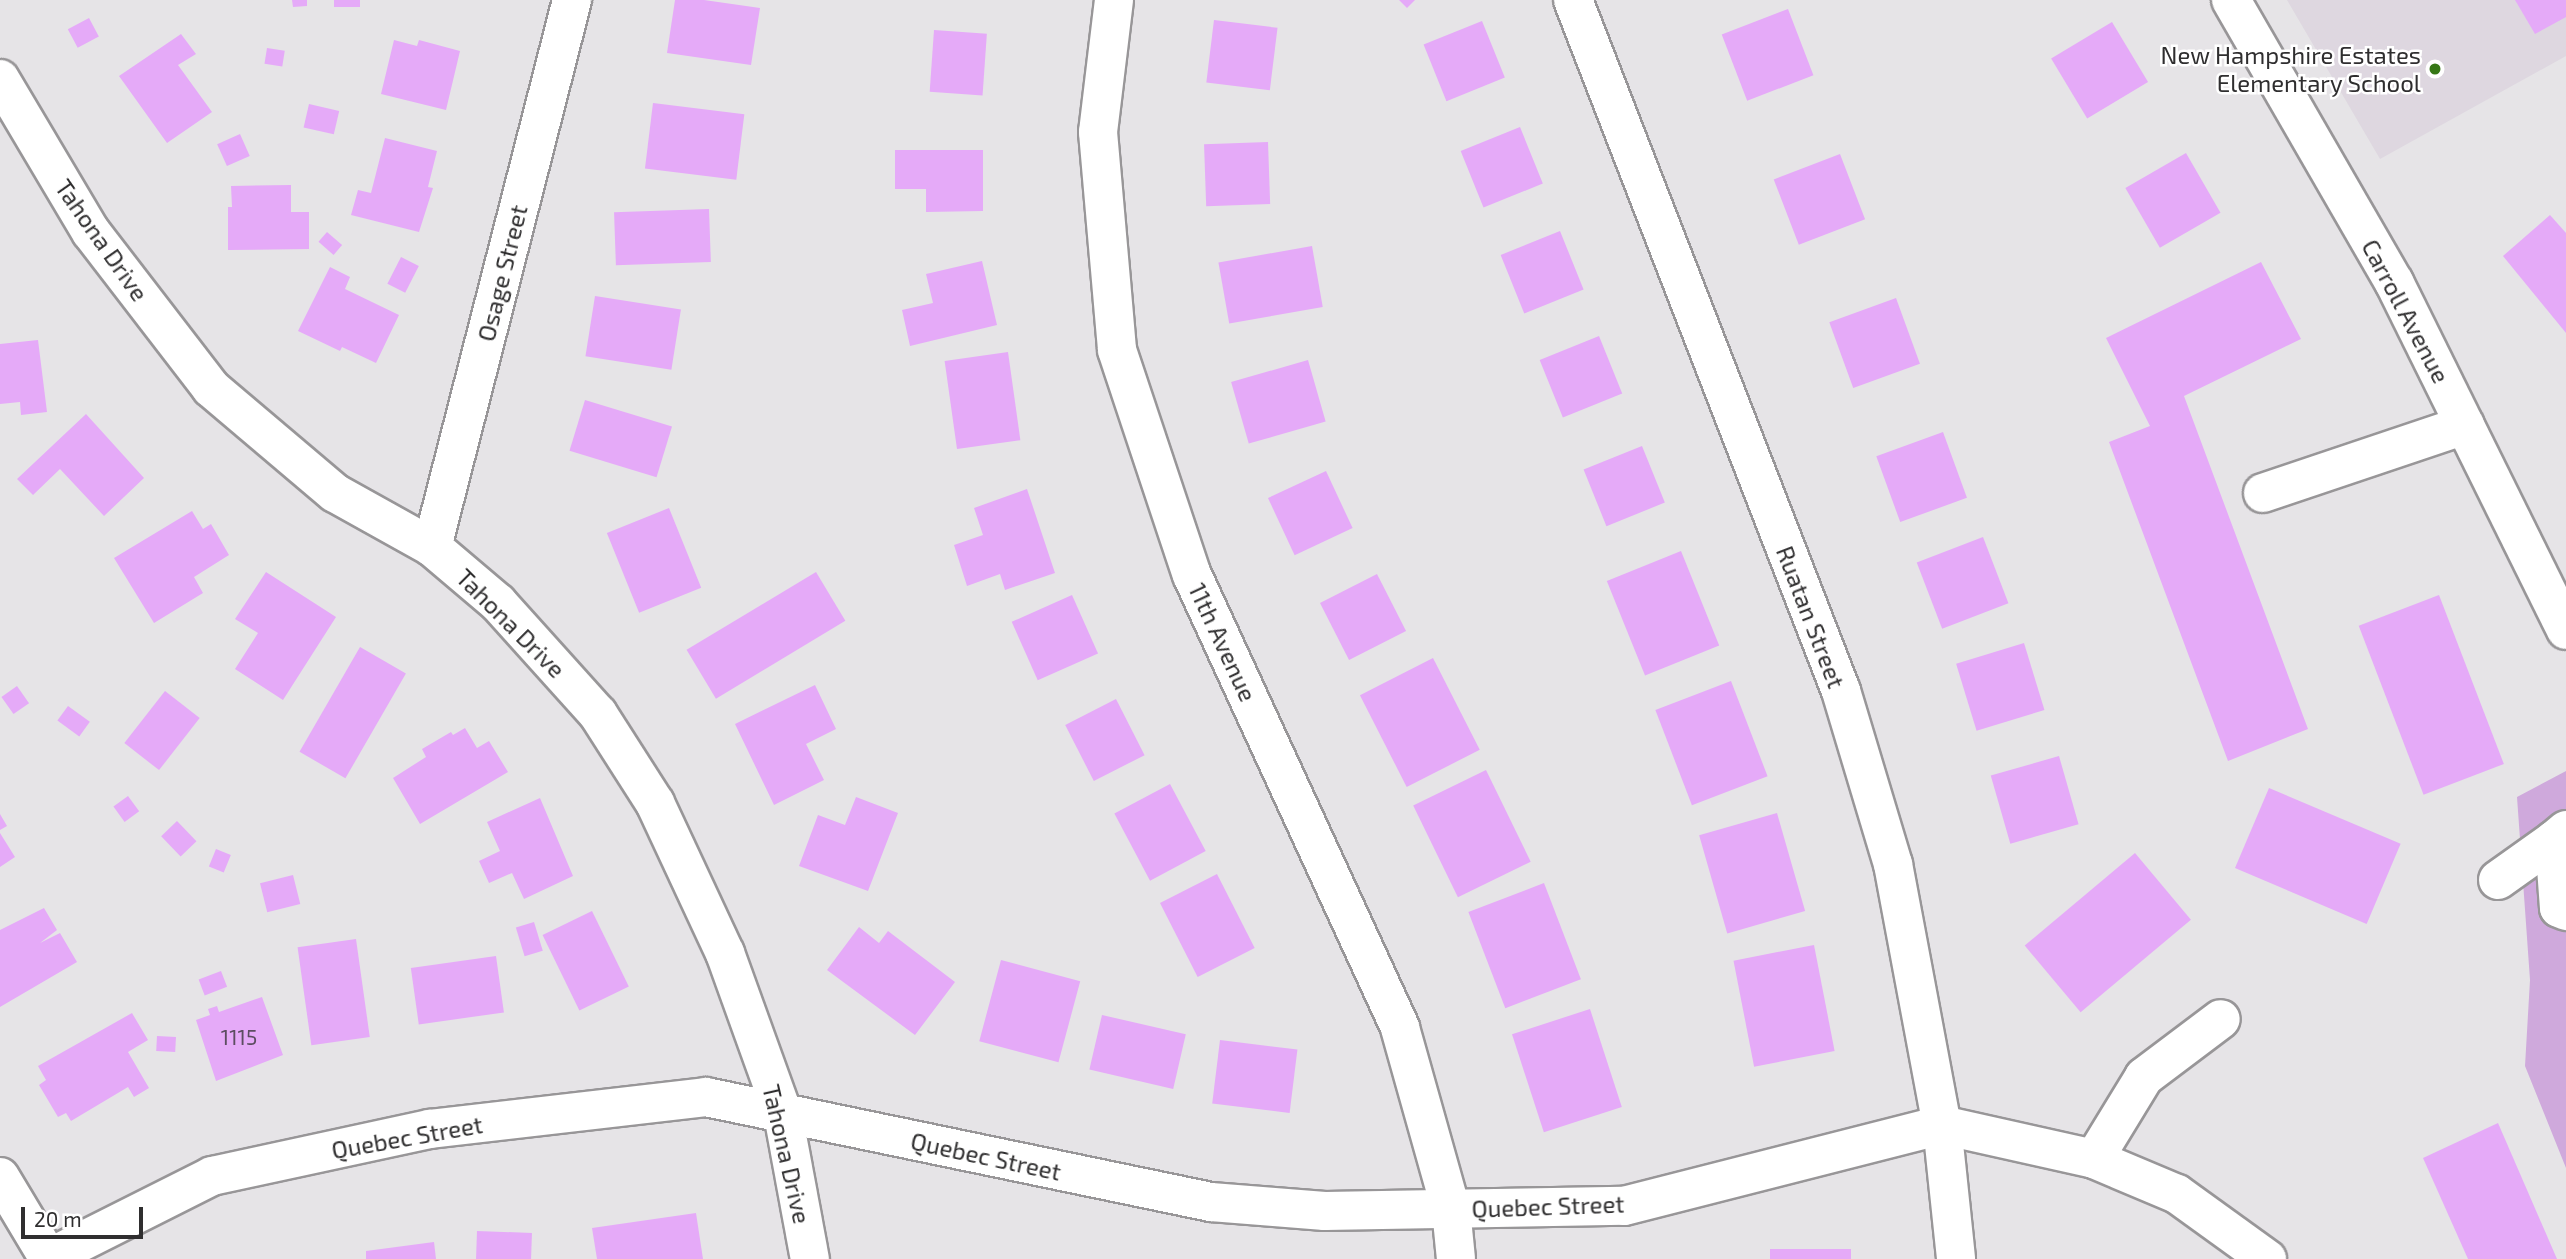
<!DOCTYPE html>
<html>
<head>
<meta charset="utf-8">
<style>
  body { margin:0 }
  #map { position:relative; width:2566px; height:1259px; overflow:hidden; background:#e6e4e7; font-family:"Exo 2",sans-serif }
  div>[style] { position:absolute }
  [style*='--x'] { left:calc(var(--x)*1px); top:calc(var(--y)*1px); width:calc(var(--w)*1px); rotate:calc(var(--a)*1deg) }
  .built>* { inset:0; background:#ded7e0 }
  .green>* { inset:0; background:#cfa9dc }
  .building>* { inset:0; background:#e5aaf8; transform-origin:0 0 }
  .roads { filter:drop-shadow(2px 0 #989698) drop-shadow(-2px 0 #989698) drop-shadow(0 2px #989698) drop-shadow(0 -2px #989698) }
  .minor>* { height:38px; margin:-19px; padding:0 19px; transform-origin:19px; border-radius:19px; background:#fff }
  .dots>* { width:19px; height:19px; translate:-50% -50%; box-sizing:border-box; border:4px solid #fff; border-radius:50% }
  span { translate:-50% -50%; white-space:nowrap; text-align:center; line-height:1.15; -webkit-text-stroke:5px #fff; paint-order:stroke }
  .number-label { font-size:21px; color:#5c4d61 }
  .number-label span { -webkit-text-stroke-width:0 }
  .poi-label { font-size:24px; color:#2f2e2f }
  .right { translate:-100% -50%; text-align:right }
  .street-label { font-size:24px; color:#2f2e2f }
  .scale { position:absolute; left:21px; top:1207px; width:122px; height:32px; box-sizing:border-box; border:4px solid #2f2e2f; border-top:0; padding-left:9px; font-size:21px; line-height:24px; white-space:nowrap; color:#2f2e2f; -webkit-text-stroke:5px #fff; paint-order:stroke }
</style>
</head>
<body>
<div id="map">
  <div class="built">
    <div style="clip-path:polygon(2287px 0,2566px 0,2566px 56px,2380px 159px)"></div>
  </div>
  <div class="green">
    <div style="clip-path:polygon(2566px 771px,2566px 1168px,2525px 1066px,2530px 980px,2517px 797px)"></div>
  </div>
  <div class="building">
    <div style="clip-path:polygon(292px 0,307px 0,307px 6px,293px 7px)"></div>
    <div style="left:334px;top:0;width:26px;height:7px"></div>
    <div style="clip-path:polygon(675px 0,704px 0,760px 8px,751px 65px,667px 53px)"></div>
    <div style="clip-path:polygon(1399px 0,1415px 0,1407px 8px)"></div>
    <div style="clip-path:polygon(2515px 0,2566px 0,2566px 17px,2535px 34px)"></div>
    <div style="left:1788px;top:9px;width:71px;height:71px;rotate:69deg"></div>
    <div style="left:89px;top:18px;width:21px;height:24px;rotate:62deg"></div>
    <div style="left:1214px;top:20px;width:64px;height:63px;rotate:7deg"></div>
    <div style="left:1482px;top:21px;width:61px;height:63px;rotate:68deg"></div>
    <div style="left:2112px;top:22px;width:70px;height:71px;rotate:59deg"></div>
    <div style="left:934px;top:30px;width:53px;height:62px;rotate:4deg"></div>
    <div style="clip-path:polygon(181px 34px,196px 54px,178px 65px,212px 112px,167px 143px,119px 76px)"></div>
    <div style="clip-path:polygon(394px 40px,417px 46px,419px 40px,460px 51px,446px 110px,381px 94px)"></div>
    <div style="left:267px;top:48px;width:18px;height:16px;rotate:9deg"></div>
    <div style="left:653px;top:103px;width:92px;height:66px;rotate:7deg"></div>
    <div style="left:309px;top:104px;width:31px;height:24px;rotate:13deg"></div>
    <div style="left:1520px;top:127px;width:61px;height:64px;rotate:68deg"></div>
    <div style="left:240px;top:134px;width:24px;height:25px;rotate:66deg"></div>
    <div style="clip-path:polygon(385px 138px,437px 151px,428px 187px,433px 188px,419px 232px,351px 215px,358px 190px,371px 193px)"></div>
    <div style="left:1268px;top:142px;width:62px;height:64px;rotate:88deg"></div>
    <div style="clip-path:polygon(895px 150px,983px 150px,983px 211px,926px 212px,926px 189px,895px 189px)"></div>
    <div style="left:2186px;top:153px;width:69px;height:70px;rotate:60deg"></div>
    <div style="left:1840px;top:154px;width:70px;height:71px;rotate:69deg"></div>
    <div style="clip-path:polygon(291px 185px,291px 212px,309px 212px,309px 249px,228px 250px,228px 207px,232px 207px,231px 186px)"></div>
    <div style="left:709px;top:209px;width:53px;height:95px;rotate:88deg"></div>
    <div style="clip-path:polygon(2550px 215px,2566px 233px,2566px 333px,2503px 256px)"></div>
    <div style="left:1560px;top:231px;width:63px;height:64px;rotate:68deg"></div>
    <div style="left:327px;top:232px;width:20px;height:13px;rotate:41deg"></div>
    <div style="left:1312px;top:246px;width:62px;height:95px;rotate:80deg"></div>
    <div style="left:401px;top:257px;width:20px;height:30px;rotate:27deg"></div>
    <div style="clip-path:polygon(982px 261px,997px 325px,910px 346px,902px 310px,933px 303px,926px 274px)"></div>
    <div style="clip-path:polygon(2261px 262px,2301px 339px,2184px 396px,2308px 729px,2228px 761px,2109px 442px,2150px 426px,2106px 338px)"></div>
    <div style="clip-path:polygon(330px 267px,350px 277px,345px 289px,399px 315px,376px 363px,342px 347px,340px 351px,298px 331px)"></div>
    <div style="left:595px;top:296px;width:87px;height:61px;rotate:9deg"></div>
    <div style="left:1896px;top:298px;width:70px;height:71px;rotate:70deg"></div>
    <div style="left:1599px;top:336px;width:62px;height:64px;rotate:68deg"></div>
    <div style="clip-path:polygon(38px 340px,47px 412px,21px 415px,20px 402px,0 404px,0 344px)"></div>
    <div style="left:1008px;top:352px;width:89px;height:64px;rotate:82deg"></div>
    <div style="left:1308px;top:360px;width:64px;height:80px;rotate:74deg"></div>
    <div style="left:585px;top:400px;width:91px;height:53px;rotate:17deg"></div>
    <div style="clip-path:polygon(86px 414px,144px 478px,104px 516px,60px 469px,33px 495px,17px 479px)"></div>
    <div style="left:1943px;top:432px;width:70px;height:71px;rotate:70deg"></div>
    <div style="left:1642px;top:446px;width:61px;height:63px;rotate:68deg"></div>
    <div style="left:1326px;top:471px;width:63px;height:64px;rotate:65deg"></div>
    <div style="clip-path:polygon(1027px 489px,1055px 573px,1005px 590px,1000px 574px,967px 586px,954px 545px,983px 535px,974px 508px)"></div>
    <div style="left:669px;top:508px;width:86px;height:67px;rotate:68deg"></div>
    <div style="clip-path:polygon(192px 511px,203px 529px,211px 524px,229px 555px,194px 577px,203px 593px,154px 623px,114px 558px)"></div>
    <div style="left:1983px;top:537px;width:71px;height:71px;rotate:69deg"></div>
    <div style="left:1681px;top:551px;width:102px;height:80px;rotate:68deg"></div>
    <div style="clip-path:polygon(266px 572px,336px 617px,283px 700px,235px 669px,258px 633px,235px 619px)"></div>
    <div style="left:816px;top:572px;width:57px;height:151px;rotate:59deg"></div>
    <div style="left:1377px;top:574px;width:64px;height:64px;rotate:63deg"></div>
    <div style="left:1072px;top:595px;width:64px;height:66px;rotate:66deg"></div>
    <div style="left:2439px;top:595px;width:181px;height:86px;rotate:69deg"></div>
    <div style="left:2024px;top:643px;width:70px;height:71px;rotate:73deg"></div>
    <div style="left:360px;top:647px;width:53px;height:121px;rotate:30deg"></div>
    <div style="left:1433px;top:658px;width:103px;height:82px;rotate:63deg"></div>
    <div style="left:1731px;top:681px;width:102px;height:81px;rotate:69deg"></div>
    <div style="clip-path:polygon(815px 685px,836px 729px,806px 744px,824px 780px,774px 805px,735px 724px)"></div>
    <div style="left:17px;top:686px;width:21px;height:19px;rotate:55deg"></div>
    <div style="left:165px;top:691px;width:44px;height:66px;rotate:38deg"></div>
    <div style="left:1116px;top:699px;width:63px;height:57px;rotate:63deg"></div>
    <div style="left:68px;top:706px;width:27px;height:18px;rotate:36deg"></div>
    <div style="clip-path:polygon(465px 728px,477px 748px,489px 741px,508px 772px,420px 824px,393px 778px,426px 757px,422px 749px,451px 732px,453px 735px)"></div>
    <div style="left:2059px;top:756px;width:71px;height:71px;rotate:74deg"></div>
    <div style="left:1486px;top:770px;width:102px;height:81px;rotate:64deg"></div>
    <div style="left:1170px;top:784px;width:76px;height:63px;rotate:62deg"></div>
    <div style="left:2269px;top:788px;width:143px;height:87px;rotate:23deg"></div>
    <div style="left:128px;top:796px;width:19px;height:18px;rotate:54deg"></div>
    <div style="clip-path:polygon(856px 797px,898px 813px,868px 891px,799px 866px,818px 815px,845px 825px)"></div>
    <div style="clip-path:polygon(540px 798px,573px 876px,524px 899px,512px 873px,489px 883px,479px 861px,500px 851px,487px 822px)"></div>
    <div style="left:1777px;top:813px;width:102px;height:81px;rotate:74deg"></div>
    <div style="clip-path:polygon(0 814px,7px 826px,0 830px)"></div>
    <div style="left:177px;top:821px;width:28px;height:22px;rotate:46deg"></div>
    <div style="clip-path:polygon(0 833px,15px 857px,0 867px)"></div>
    <div style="left:216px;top:849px;width:16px;height:19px;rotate:22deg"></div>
    <div style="left:2135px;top:853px;width:87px;height:144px;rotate:50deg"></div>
    <div style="left:1217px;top:874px;width:83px;height:64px;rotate:63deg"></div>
    <div style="left:293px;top:875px;width:30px;height:34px;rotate:76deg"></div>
    <div style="left:1544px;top:883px;width:103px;height:81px;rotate:69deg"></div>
    <div style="clip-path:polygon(44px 908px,57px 930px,40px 943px,60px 933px,77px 962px,0 1007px,0 930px)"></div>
    <div style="left:592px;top:911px;width:84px;height:55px;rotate:64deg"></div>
    <div style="left:534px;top:922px;width:30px;height:19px;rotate:73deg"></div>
    <div style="clip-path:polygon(859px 927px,879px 943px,888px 931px,955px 982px,915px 1035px,827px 970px)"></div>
    <div style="left:356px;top:939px;width:99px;height:59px;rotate:82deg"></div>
    <div style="left:1814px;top:945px;width:108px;height:82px;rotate:79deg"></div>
    <div style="left:496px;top:956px;width:57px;height:86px;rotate:82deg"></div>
    <div style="left:1001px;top:960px;width:82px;height:84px;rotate:15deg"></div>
    <div style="left:221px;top:971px;width:17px;height:24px;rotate:69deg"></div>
    <div style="clip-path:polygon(262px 997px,283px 1055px,216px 1081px,196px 1020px,210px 1015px,208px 1009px,217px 1006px,219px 1012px)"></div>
    <div style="left:1590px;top:1009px;width:103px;height:82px;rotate:72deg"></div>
    <div style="clip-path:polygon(132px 1013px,148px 1040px,128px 1052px,149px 1088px,134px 1097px,128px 1087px,71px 1121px,66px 1113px,58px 1117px,39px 1085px,46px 1080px,38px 1066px)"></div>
    <div style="left:1102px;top:1015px;width:86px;height:56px;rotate:13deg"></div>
    <div style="left:157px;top:1036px;width:19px;height:15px;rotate:3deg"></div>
    <div style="left:1220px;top:1040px;width:78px;height:64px;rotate:7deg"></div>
    <div style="clip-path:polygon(2498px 1123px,2557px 1259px,2468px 1259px,2423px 1158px)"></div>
    <div style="clip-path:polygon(696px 1213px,703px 1259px,597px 1259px,592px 1228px)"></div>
    <div style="left:477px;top:1231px;width:55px;height:28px;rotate:2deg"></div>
    <div style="clip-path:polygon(434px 1242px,436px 1259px,366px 1259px,366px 1251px)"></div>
    <div style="left:1851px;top:1249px;width:10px;height:81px;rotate:90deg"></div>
  </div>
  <div class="roads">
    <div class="minor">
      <div style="--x:1114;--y:0;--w:133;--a:96.9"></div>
      <div style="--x:1098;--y:132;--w:219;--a:85"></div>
      <div style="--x:1117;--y:350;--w:237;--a:71.6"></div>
      <div style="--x:1192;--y:575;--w:498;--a:65.3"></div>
      <div style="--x:1400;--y:1028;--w:188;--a:74.3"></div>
      <div style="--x:1451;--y:1209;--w:50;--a:84.3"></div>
      <div style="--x:1573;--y:0;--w:741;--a:68.8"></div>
      <div style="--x:1841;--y:691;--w:181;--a:73.3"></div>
      <div style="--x:1893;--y:864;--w:266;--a:79.4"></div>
      <div style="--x:1942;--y:1125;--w:135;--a:84"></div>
      <div style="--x:2231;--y:0;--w:326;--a:60"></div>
      <div style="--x:2394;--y:282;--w:388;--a:63.7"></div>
      <div style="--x:0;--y:79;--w:178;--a:59.3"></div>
      <div style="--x:91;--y:232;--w:197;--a:52.4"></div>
      <div style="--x:211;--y:388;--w:162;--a:40.3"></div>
      <div style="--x:335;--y:493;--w:111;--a:29.1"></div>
      <div style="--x:432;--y:547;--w:87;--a:40.3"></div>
      <div style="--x:498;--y:603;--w:149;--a:48"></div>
      <div style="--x:598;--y:714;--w:106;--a:57.4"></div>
      <div style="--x:655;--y:803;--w:166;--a:65"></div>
      <div style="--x:725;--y:953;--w:171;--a:70.2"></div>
      <div style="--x:783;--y:1114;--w:147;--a:79.5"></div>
      <div style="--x:2263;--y:493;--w:213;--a:-18.6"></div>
      <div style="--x:432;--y:547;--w:565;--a:-75.64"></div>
      <div style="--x:2566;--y:830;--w:16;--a:140"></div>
      <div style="--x:2554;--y:840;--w:68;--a:85.8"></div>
      <div style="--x:2559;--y:908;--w:8;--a:23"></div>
      <div style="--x:2498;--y:880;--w:69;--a:-35.5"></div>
      <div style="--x:2094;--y:1159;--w:96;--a:-58.6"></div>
      <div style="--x:2144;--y:1077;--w:96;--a:-37"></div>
      <div style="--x:0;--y:1177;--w:96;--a:59.1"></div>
      <div style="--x:47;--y:1259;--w:185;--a:-26.7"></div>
      <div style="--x:212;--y:1176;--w:223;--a:-12.2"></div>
      <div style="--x:430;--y:1129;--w:278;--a:-6.6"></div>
      <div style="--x:706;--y:1097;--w:516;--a:11.75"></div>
      <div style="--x:1211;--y:1202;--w:114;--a:4.5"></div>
      <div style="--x:1325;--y:1211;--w:299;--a:-1"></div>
      <div style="--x:1624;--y:1206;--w:328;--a:-14.3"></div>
      <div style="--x:1942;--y:1125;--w:156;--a:12.6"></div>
      <div style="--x:2094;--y:1159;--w:90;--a:22.9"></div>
      <div style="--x:2177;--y:1194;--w:111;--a:35.8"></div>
    </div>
  </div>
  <div class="dots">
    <div style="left:2435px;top:69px;background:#367715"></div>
  </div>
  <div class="number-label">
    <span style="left:239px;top:1037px">1115</span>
  </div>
  <div class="poi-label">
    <span class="right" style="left:2421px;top:69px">New Hampshire Estates<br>Elementary School</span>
  </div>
  <div class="street-label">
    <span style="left:102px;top:240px;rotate:55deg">Tahona Drive</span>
    <span style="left:502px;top:273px;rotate:-76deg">Osage Street</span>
    <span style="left:2406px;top:311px;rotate:62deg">Carroll Avenue</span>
    <span style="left:1811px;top:617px;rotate:69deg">Ruatan Street</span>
    <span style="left:511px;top:623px;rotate:45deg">Tahona Drive</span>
    <span style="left:1223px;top:642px;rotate:65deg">11th Avenue</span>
    <span style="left:407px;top:1137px;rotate:-10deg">Quebec Street</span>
    <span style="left:787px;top:1154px;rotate:77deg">Tahona Drive</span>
    <span style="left:986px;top:1156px;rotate:12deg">Quebec Street</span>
    <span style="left:1548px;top:1206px;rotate:-2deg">Quebec Street</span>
  </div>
  <div class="scale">20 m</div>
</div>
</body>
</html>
